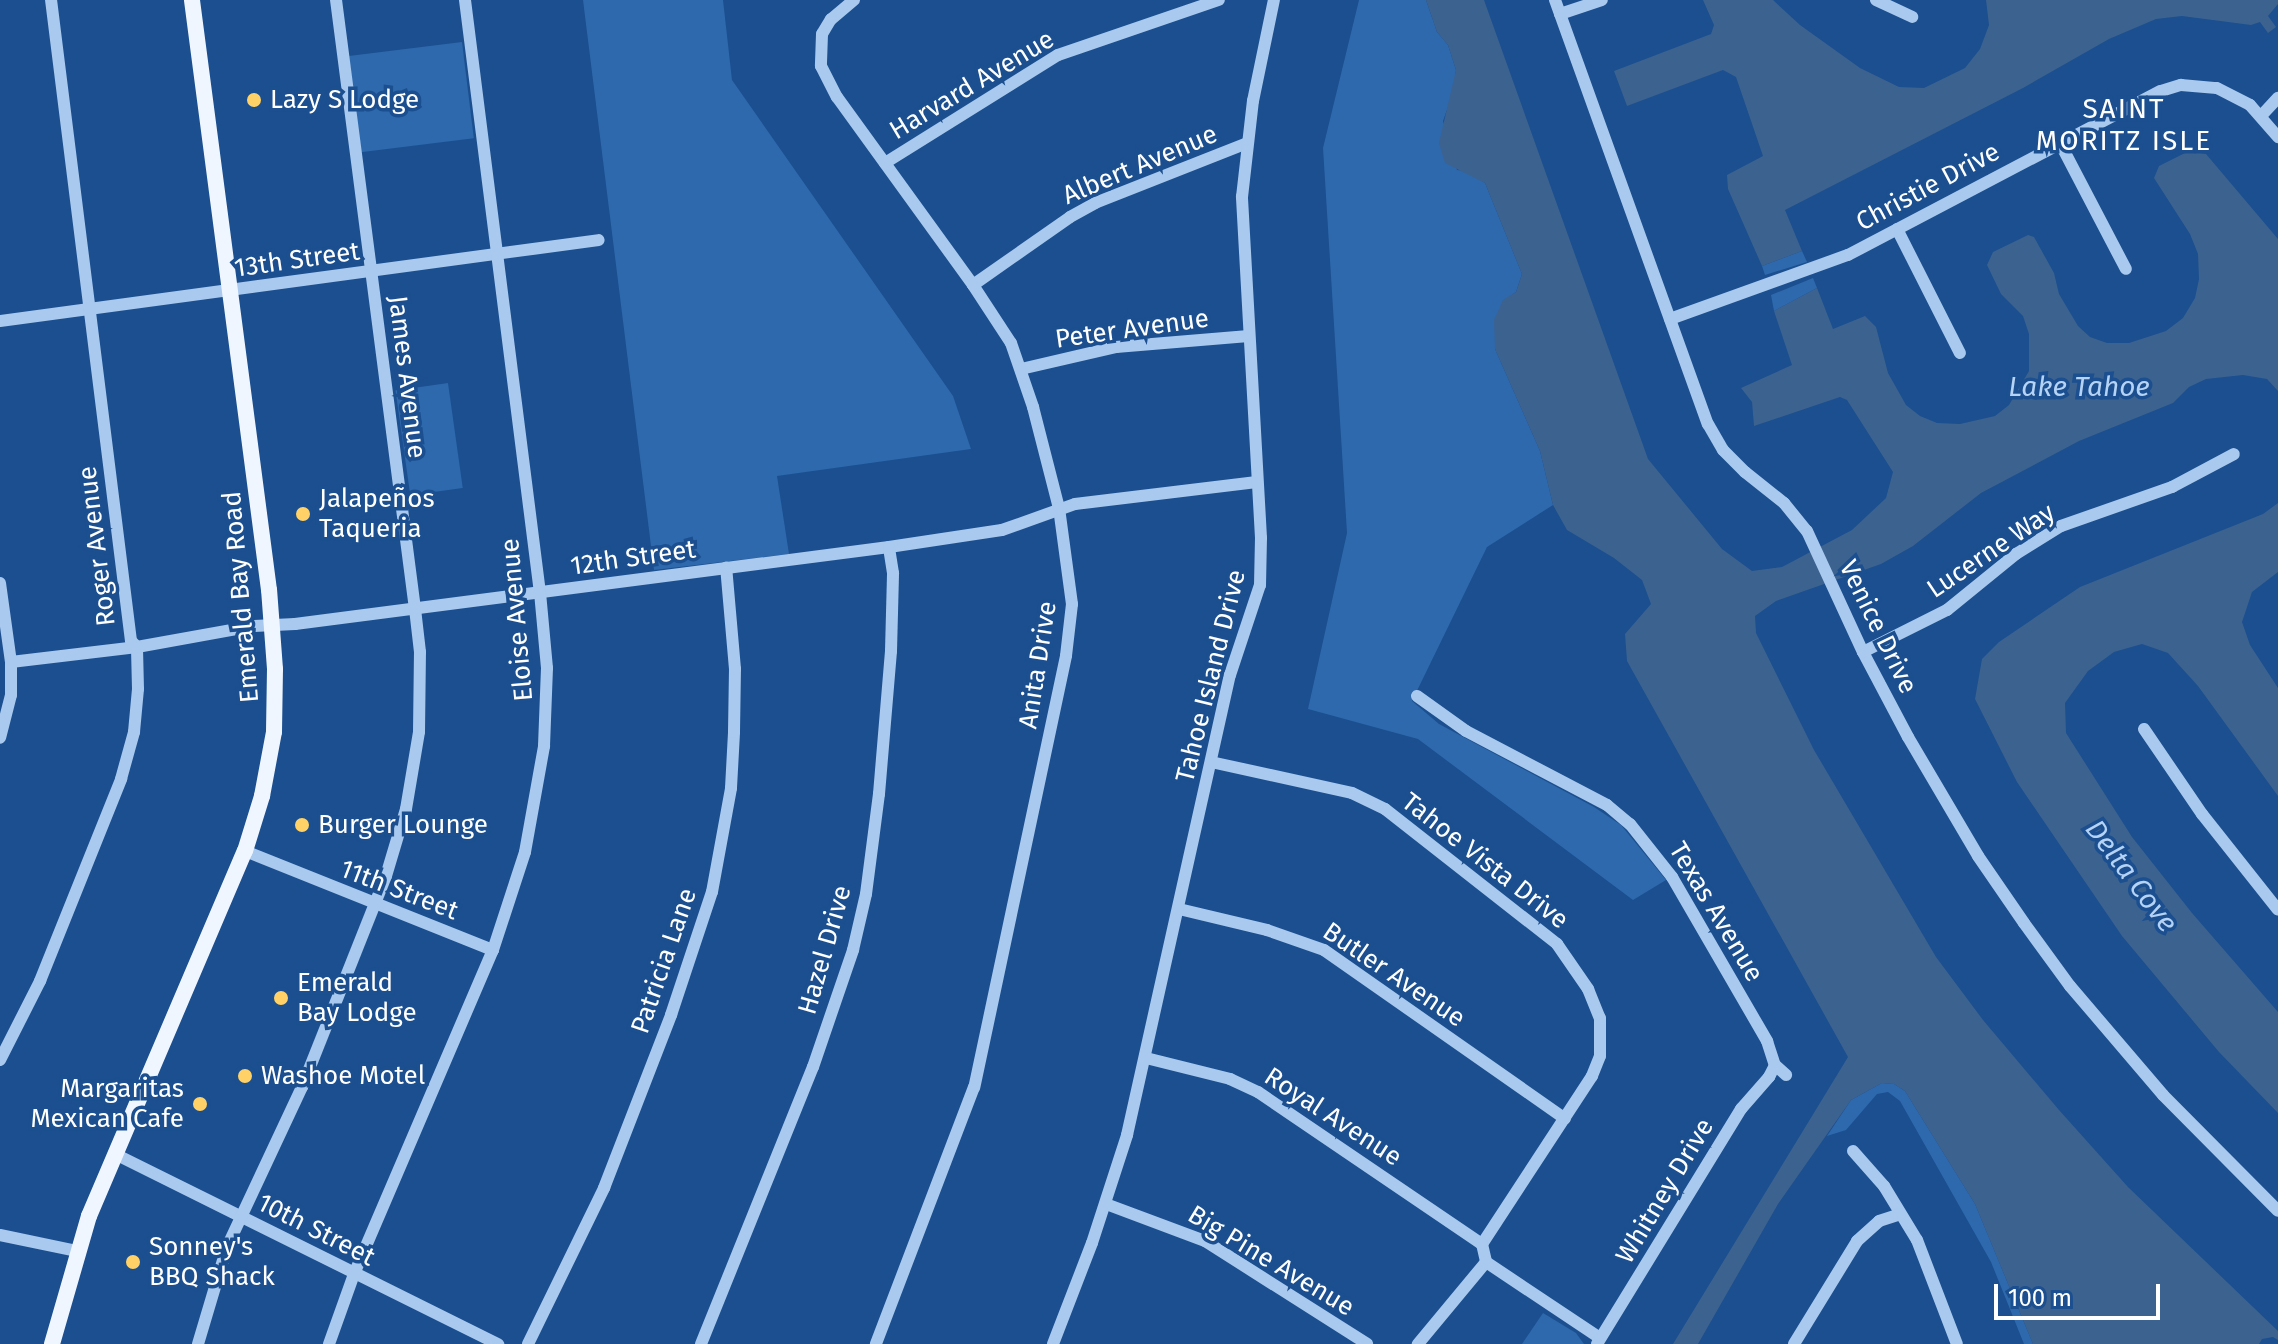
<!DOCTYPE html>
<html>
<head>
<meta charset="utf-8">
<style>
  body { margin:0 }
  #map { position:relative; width:2278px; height:1344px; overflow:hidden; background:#1b4f8f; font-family:"Fira Sans",sans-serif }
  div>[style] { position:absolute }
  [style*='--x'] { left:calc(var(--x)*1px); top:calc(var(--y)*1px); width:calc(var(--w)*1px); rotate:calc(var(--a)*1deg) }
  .green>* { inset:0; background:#2e69ad; transform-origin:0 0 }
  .water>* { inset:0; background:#3c6290 }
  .minor>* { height:12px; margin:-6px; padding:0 6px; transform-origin:6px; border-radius:6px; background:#a9c9ee }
  .major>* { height:16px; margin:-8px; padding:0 8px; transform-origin:8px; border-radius:8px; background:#f0f6ff }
  .dots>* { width:22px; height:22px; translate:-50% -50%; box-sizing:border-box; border:4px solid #1b4f8f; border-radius:50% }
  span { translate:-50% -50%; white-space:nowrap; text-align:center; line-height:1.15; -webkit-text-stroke:7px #1b4f8f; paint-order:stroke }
  .street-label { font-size:26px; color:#fff }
  .poi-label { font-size:26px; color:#fff }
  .left { translate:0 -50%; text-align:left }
  .right { translate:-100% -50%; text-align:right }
  .neighbourhood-label { font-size:28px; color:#fff; letter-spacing:2px }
  .water-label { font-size:28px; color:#b5d3f5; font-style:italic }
  .scale { position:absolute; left:1994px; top:1284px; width:166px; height:36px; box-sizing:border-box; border:4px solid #fff; border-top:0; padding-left:10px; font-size:24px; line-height:28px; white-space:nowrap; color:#fff; -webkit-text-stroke:6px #1b4f8f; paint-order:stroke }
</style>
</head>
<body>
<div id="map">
  <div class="green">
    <div style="clip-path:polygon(583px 0,723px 0,732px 80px,953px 396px,971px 449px,777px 476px,789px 554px,654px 570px)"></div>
    <div style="clip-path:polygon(1359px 0,1426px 0,1437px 32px,1448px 45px,1456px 70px,1453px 93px,1443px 121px,1457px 170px,1467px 171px,1485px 183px,1522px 274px,1516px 292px,1503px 301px,1495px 349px,1540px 451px,1553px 505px,1487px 547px,1412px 701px,1439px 724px,1594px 807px,1621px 825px,1666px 880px,1633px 900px,1418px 739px,1308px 709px,1347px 533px,1323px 148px)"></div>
    <div style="left:462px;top:42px;width:97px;height:114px;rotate:83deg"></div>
    <div style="clip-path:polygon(1802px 251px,1807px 262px,1765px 275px,1762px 266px)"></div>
    <div style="clip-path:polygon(1813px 278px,1817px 288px,1774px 311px,1771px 295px)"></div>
    <div style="left:448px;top:383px;width:106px;height:53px;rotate:82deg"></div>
    <div style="clip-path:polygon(1882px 1083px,1894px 1084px,1905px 1091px,1975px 1204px,2033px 1344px,2024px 1344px,1991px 1262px,1900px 1101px,1888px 1092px,1877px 1094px,1846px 1130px,1827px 1136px,1851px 1100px)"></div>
    <div style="clip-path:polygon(1543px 1313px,1576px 1333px,1584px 1344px,1522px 1344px)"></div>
  </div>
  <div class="water">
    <div style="clip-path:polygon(1426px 0,1484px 0,1648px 459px,1722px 549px,1752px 571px,1782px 567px,1852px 530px,1886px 498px,1893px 472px,1847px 400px,1840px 397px,1754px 426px,1752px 402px,1741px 388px,1792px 365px,1774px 311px,1817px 288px,1833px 329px,1865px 316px,1876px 327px,1888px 373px,1906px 405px,1920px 416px,1937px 423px,1960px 424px,1995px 416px,2009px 405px,2029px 371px,2029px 334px,2023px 316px,2001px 294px,1987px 265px,1993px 252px,2028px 235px,2034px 237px,2054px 273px,2059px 294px,2078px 326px,2090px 337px,2107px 343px,2129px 343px,2166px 331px,2183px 318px,2195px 298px,2199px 279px,2198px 254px,2190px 234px,2154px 178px,2159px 166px,2189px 151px,2206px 154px,2278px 239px,2278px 391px,2267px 379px,2243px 375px,2206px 379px,2189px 387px,2173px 403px,2079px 441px,1981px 493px,1913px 546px,1881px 564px,1776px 601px,1755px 616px,1756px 633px,1814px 750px,1936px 957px,1983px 1020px,2059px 1110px,2128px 1187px,2278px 1331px,2278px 1340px,2273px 1337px,2262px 1339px,2259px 1344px,2033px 1344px,1975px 1204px,1905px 1091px,1894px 1084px,1882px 1083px,1851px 1100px,1778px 1204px,1698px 1344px,1673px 1344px,1848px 1057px,1627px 661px,1625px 634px,1651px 604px,1642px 580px,1614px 558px,1567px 530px,1553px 505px,1540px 451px,1495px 349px,1494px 320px,1503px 300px,1516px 292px,1522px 274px,1485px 183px,1445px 163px,1439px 143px,1456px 70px,1448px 45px,1437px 32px)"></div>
    <div style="clip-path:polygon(1703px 0,1773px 0,1800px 25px,1860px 68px,1899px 87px,1924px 88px,1965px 68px,1980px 49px,1989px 25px,1986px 0,2278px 0,2278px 4px,2268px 16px,2276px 27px,2268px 33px,2260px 22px,2251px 25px,2182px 16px,2156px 19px,2109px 39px,2023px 88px,1785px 210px,1802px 251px,1762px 266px,1728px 189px,1727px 175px,1763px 156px,1736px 77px,1723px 70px,1627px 106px,1614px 71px,1711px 34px,1714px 25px)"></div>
    <div style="clip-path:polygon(2278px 503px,2278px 572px,2252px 592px,2242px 622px,2250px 645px,2278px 688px,2278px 796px,2198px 686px,2168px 653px,2142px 644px,2114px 652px,2088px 671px,2065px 703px,2066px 733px,2132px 837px,2192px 913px,2278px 1012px,2278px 1113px,2219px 1052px,2122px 936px,2017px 782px,1975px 699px,1982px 659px,1999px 642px,2080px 587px,2263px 514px)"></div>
  </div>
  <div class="minor">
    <div style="--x:854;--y:0;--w:30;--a:140"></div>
    <div style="--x:831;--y:19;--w:17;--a:121"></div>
    <div style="--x:822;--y:34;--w:32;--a:92"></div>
    <div style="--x:821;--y:66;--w:35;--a:63"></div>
    <div style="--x:837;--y:97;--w:232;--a:54.1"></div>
    <div style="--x:973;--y:285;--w:69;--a:56.8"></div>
    <div style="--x:1011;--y:343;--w:68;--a:71"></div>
    <div style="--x:1033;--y:407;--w:104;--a:75.6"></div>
    <div style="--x:1059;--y:508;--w:97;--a:82.3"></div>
    <div style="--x:1072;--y:604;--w:52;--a:96.6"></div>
    <div style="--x:1066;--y:656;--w:441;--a:102"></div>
    <div style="--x:974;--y:1087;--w:275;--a:110.9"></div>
    <div style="--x:1555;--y:0;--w:451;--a:70.2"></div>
    <div style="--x:1708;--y:424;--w:30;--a:60"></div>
    <div style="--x:1723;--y:450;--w:31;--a:45"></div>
    <div style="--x:1745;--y:472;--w:50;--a:38.5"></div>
    <div style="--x:1784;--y:503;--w:36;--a:51"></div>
    <div style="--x:1807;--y:531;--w:133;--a:65.2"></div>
    <div style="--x:1863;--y:652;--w:96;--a:62.1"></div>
    <div style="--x:1908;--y:737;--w:138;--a:59.5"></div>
    <div style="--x:1978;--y:856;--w:81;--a:55.5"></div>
    <div style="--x:2024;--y:923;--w:78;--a:53.9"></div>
    <div style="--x:2070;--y:986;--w:143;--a:49.5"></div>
    <div style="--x:2163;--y:1095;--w:163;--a:45.2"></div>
    <div style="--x:1876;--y:0;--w:40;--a:25"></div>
    <div style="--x:1560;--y:14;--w:44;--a:-18.4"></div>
    <div style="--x:2261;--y:116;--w:25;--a:-47"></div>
    <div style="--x:2060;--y:143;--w:142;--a:62.4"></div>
    <div style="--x:885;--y:163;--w:204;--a:-32"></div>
    <div style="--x:1058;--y:55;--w:170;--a:-18.9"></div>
    <div style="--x:1897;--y:229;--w:139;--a:63.1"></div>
    <div style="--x:973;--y:285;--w:118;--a:-35"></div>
    <div style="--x:1070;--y:217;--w:29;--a:-29"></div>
    <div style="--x:1095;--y:203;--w:163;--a:-21.5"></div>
    <div style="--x:1670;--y:319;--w:189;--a:-19.8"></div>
    <div style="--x:1848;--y:255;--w:353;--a:-27.7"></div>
    <div style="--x:2161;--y:91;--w:21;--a:-17"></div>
    <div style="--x:2181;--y:85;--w:36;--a:5"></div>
    <div style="--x:2217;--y:88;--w:37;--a:27"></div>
    <div style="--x:2250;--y:105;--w:43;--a:48.8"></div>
    <div style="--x:0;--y:321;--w:604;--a:-7.7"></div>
    <div style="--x:1021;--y:369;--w:98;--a:-13"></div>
    <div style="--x:1116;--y:347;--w:133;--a:-4.7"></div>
    <div style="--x:0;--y:583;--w:80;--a:82.1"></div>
    <div style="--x:11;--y:662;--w:33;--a:90"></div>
    <div style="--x:11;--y:695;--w:44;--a:104.3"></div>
    <div style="--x:1863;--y:652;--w:94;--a:-26.6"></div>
    <div style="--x:1947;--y:610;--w:89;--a:-39.1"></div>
    <div style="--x:2016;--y:554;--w:53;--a:-31.9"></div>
    <div style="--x:2061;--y:526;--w:118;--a:-19.4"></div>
    <div style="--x:2172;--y:487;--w:70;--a:-28"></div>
    <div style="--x:11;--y:662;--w:127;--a:-6.8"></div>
    <div style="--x:137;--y:647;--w:119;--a:-10.2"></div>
    <div style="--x:254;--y:626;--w:41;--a:-2.8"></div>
    <div style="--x:295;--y:624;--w:599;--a:-7.39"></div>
    <div style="--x:889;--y:547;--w:114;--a:-8.6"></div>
    <div style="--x:1002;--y:530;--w:77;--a:-19.6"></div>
    <div style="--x:1075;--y:504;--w:183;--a:-6.9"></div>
    <div style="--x:1417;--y:696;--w:60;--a:35.5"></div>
    <div style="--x:1466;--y:731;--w:159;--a:27.7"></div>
    <div style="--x:1607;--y:805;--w:30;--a:40"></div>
    <div style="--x:1630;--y:824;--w:68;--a:51.6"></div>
    <div style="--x:1672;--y:877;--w:190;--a:59.9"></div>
    <div style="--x:1767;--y:1041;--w:25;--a:72"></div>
    <div style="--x:1775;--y:1065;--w:15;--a:42"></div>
    <div style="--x:2144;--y:729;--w:103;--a:55.7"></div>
    <div style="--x:2202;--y:814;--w:122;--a:51.6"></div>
    <div style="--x:1211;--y:762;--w:144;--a:12.4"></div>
    <div style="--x:1352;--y:793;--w:37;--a:26"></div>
    <div style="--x:1385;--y:809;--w:219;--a:38.1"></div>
    <div style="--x:1557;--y:944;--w:55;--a:55.4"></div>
    <div style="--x:1588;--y:989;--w:31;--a:68"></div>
    <div style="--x:1600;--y:1018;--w:38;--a:90"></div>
    <div style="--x:1600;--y:1056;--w:22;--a:112"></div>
    <div style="--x:1592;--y:1076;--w:201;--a:123.2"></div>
    <div style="--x:1482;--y:1244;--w:18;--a:77"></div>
    <div style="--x:1486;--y:1262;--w:107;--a:129.7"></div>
    <div style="--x:245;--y:851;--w:267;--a:21.8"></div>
    <div style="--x:1179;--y:909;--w:90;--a:13.4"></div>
    <div style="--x:1267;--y:930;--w:60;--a:19.3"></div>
    <div style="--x:1324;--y:950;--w:294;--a:35"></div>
    <div style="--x:1146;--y:1058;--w:87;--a:14"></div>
    <div style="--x:1230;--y:1079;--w:31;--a:25"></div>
    <div style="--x:1258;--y:1092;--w:271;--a:34.2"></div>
    <div style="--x:0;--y:1060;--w:89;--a:-63.1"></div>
    <div style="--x:40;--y:981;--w:218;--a:-68.1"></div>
    <div style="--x:121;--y:779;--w:49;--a:-74.5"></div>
    <div style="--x:134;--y:732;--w:43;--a:-84.7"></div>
    <div style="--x:138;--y:689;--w:42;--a:-91.4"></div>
    <div style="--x:137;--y:647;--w:8;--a:-135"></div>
    <div style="--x:131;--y:641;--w:646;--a:-97.11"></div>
    <div style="--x:1853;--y:1151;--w:47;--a:48.5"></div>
    <div style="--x:1884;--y:1186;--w:63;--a:58.6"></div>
    <div style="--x:1917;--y:1240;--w:111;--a:69"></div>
    <div style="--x:115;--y:1154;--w:428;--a:26.4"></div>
    <div style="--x:1106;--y:1204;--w:106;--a:20.5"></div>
    <div style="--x:1205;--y:1241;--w:192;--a:32.4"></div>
    <div style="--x:0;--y:1235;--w:79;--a:11.7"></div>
    <div style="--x:1486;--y:1262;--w:137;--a:33.7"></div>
    <div style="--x:198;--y:1344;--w:101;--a:-73.4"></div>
    <div style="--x:227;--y:1247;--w:177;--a:-64.9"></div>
    <div style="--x:302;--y:1087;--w:227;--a:-68.3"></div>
    <div style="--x:386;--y:876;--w:70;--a:-73.4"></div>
    <div style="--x:406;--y:809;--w:78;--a:-80.4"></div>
    <div style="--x:419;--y:732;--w:80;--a:-89.3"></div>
    <div style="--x:420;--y:652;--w:43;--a:-96.6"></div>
    <div style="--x:415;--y:609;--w:614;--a:-97.39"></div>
    <div style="--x:329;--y:1344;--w:74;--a:-70.3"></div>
    <div style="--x:354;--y:1274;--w:353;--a:-66.8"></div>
    <div style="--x:493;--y:950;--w:103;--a:-71.9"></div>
    <div style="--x:525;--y:852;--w:108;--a:-79.8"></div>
    <div style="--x:544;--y:746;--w:78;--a:-87.8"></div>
    <div style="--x:547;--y:668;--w:75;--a:-95.3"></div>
    <div style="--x:540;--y:593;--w:598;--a:-97.21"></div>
    <div style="--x:528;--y:1344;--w:174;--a:-64"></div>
    <div style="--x:604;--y:1188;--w:186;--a:-68.8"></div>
    <div style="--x:671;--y:1015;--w:130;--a:-71.6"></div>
    <div style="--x:712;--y:892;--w:106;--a:-79.6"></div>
    <div style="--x:731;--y:788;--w:56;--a:-86.9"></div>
    <div style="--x:734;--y:732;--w:63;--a:-89.1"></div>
    <div style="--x:735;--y:669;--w:102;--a:-95"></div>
    <div style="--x:701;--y:1344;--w:299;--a:-68"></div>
    <div style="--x:813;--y:1067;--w:124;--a:-71.1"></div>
    <div style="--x:853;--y:950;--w:57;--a:-76.9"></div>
    <div style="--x:866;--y:894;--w:101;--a:-82.6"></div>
    <div style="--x:879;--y:794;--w:144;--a:-85.2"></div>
    <div style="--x:891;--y:651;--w:78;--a:-88.5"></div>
    <div style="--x:893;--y:573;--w:26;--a:-99"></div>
    <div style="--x:1053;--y:1344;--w:108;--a:-68.9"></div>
    <div style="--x:1092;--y:1243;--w:114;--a:-72"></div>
    <div style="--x:1127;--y:1135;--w:471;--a:-77.4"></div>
    <div style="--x:1230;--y:675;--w:95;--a:-71.6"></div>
    <div style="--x:1260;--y:585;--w:47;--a:-88.8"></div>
    <div style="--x:1261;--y:538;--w:342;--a:-93.2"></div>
    <div style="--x:1242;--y:197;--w:97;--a:-83.5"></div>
    <div style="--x:1253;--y:101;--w:103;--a:-78.3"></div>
    <div style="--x:1597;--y:1344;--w:276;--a:-58.5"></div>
    <div style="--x:1741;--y:1109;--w:43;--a:-48.8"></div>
    <div style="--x:1769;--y:1077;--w:13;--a:-63"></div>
    <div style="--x:1794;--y:1344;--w:121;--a:-58.5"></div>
    <div style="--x:1857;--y:1241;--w:30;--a:-42"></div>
    <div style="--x:1879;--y:1221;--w:22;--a:-18"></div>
  </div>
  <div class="major">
    <div style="--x:52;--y:1344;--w:133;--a:-73.9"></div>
    <div style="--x:89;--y:1216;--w:397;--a:-66.9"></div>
    <div style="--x:245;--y:851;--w:58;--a:-72.8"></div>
    <div style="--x:262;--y:796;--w:65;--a:-79.4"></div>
    <div style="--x:274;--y:732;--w:63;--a:-89.1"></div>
    <div style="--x:275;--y:669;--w:79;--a:-94.3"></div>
    <div style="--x:269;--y:590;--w:595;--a:-97.44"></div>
  </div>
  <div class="dots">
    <div style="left:254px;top:100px;background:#ffd166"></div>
    <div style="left:303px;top:514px;background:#ffd166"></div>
    <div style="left:302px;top:825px;background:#ffd166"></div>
    <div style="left:281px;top:998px;background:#ffd166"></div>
    <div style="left:245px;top:1076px;background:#ffd166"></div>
    <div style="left:200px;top:1104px;background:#ffd166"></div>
    <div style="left:133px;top:1262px;background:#ffd166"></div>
  </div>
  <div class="street-label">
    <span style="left:972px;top:85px;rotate:-31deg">Harvard Avenue</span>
    <span style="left:1140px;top:165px;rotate:-23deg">Albert Avenue</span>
    <span style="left:1928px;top:187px;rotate:-28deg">Christie Drive</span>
    <span style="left:297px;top:260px;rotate:-8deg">13th Street</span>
    <span style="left:1132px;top:329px;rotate:-8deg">Peter Avenue</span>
    <span style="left:407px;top:377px;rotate:83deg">James Avenue</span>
    <span style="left:97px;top:546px;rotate:-97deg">Roger Avenue</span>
    <span style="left:1991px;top:551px;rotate:-34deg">Lucerne Way</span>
    <span style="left:633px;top:558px;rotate:-8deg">12th Street</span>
    <span style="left:241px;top:597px;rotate:-95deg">Emerald Bay Road</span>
    <span style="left:517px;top:620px;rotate:-95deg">Eloise Avenue</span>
    <span style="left:1878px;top:627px;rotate:64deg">Venice Drive</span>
    <span style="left:1038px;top:665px;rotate:-81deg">Anita Drive</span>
    <span style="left:1211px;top:676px;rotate:-76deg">Tahoe Island Drive</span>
    <span style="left:1485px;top:861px;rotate:38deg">Tahoe Vista Drive</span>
    <span style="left:399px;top:890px;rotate:21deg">11th Street</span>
    <span style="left:1716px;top:912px;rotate:59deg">Texas Avenue</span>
    <span style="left:825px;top:950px;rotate:-74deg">Hazel Drive</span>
    <span style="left:664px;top:961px;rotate:-71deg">Patricia Lane</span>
    <span style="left:1394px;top:975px;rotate:34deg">Butler Avenue</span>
    <span style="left:1333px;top:1117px;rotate:33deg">Royal Avenue</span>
    <span style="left:1665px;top:1191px;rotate:-59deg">Whitney Drive</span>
    <span style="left:316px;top:1230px;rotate:27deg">10th Street</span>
    <span style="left:1271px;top:1261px;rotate:31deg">Big Pine Avenue</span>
  </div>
  <div class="poi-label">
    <span class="left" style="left:270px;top:100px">Lazy S Lodge</span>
    <span class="left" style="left:319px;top:514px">Jalapeños<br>Taqueria</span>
    <span class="left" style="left:318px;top:825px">Burger Lounge</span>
    <span class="left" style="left:297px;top:998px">Emerald<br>Bay Lodge</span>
    <span class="left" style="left:261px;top:1076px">Washoe Motel</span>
    <span class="right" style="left:184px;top:1104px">Margaritas<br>Mexican Cafe</span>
    <span class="left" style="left:149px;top:1262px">Sonney's<br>BBQ Shack</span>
  </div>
  <div class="neighbourhood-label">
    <span style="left:2124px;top:125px">SAINT<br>MORITZ ISLE</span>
  </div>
  <div class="water-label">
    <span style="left:2079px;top:387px">Lake Tahoe</span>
    <span style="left:2131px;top:876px;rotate:53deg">Delta Cove</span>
  </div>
  <div class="scale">100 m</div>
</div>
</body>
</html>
